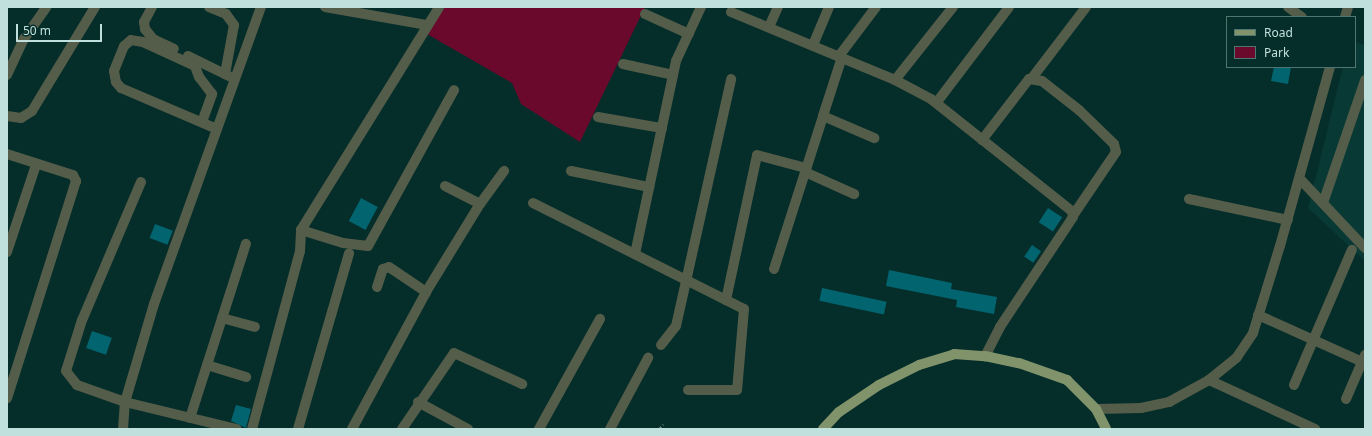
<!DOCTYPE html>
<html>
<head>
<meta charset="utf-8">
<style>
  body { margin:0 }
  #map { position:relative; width:1372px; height:436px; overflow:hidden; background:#052d2a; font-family:"Noto Sans",sans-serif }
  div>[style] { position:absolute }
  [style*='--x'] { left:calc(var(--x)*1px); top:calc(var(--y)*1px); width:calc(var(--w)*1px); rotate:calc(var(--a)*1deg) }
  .built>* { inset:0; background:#093935 }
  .green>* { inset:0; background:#6a092c }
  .building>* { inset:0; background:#02646f; transform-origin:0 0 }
  .path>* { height:2px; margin-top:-1px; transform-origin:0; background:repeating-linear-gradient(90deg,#577c79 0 3px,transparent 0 5px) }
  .minor>* { height:10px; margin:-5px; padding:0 5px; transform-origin:5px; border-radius:5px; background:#545d49 }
  .major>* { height:10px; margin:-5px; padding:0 5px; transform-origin:5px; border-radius:5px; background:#81936a }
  span { translate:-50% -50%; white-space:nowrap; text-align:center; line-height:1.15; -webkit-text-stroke:3.5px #052d2a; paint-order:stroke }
  .frame { position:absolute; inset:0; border:8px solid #bfe0dc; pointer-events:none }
  .legend { position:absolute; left:1226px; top:16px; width:130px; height:52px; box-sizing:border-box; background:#052d2a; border:1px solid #4f7571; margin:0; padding:5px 7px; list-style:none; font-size:12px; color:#bfe0dc }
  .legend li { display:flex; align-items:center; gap:8px; height:20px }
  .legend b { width:20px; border:1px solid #4f7571 }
  .scale { position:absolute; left:16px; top:24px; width:86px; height:18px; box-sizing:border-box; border:2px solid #bfe0dc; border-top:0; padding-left:5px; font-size:12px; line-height:14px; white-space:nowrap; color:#bfe0dc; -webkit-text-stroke:3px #052d2a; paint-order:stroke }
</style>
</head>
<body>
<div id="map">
  <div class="built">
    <div style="clip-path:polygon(1355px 41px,1365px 46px,1365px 261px,1308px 208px,1343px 67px,1355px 67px)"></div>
  </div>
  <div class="green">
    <div style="clip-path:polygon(445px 7px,645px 7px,580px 142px,521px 104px,512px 83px,427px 34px)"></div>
  </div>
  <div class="building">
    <div style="clip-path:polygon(1274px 67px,1291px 67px,1288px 84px,1271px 81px)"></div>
    <div style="left:361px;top:198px;width:19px;height:26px;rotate:28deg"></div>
    <div style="left:1048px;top:208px;width:17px;height:17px;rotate:33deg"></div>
    <div style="left:155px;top:224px;width:19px;height:15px;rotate:21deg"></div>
    <div style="left:1032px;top:245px;width:11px;height:14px;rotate:34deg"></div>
    <div style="clip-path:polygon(889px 270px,952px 283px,951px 289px,997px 297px,994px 314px,956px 307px,957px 300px,886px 286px)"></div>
    <div style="left:822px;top:288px;width:66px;height:13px;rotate:12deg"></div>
    <div style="left:92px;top:331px;width:21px;height:18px;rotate:19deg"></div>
    <div style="clip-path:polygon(236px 405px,251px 409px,246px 428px,231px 421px)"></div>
  </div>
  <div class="path">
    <div style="--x:659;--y:429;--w:6;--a:-45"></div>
  </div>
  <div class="minor">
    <div style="--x:152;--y:7;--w:17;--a:118"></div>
    <div style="--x:144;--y:22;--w:7;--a:82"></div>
    <div style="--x:145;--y:29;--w:13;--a:51"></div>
    <div style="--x:153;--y:39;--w:23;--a:25"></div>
    <div style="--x:209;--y:7;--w:18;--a:22"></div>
    <div style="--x:226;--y:14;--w:14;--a:54"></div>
    <div style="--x:234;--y:25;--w:50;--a:100.4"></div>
    <div style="--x:325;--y:7;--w:104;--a:10"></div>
    <div style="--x:1288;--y:7;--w:17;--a:36"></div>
    <div style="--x:731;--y:12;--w:178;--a:22.5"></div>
    <div style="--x:895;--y:80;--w:41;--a:27.8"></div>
    <div style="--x:931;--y:99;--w:180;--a:38.5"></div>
    <div style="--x:1072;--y:211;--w:6;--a:81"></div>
    <div style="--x:1073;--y:217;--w:132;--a:123.6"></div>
    <div style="--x:1000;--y:327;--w:33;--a:117"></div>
    <div style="--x:645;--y:14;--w:48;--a:24.4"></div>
    <div style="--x:1345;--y:17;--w:10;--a:-73"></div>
    <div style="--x:769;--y:27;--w:22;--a:-66"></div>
    <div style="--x:813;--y:45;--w:41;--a:-67.2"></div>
    <div style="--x:188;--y:56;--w:52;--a:26.1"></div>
    <div style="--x:839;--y:56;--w:61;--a:-52.9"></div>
    <div style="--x:842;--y:57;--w:62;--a:107.9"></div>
    <div style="--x:823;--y:116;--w:56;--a:23.3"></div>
    <div style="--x:623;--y:64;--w:51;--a:12.4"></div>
    <div style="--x:7;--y:75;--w:40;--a:-65"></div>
    <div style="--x:24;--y:39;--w:39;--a:-55"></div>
    <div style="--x:1032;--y:78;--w:89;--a:-52.7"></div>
    <div style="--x:895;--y:80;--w:93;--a:-51.5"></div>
    <div style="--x:937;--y:102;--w:119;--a:-52.8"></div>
    <div style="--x:7;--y:116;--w:14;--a:8"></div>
    <div style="--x:21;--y:118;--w:13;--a:-32"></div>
    <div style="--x:32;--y:111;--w:122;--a:-58.8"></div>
    <div style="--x:598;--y:117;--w:65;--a:9.8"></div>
    <div style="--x:202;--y:122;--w:30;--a:-70"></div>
    <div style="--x:212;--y:94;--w:21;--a:-127"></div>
    <div style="--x:199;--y:77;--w:12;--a:-110"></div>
    <div style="--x:195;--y:66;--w:57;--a:-155.2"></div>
    <div style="--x:143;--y:42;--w:12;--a:-171"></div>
    <div style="--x:131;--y:40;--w:9;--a:139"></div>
    <div style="--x:124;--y:46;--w:27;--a:112"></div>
    <div style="--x:114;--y:71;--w:11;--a:80"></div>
    <div style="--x:116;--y:82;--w:8;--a:50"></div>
    <div style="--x:121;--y:88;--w:104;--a:23.1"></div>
    <div style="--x:982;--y:140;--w:77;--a:-52.4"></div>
    <div style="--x:1029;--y:79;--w:13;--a:9"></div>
    <div style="--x:1042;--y:81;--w:47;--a:38.1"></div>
    <div style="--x:1079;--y:110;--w:49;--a:44.2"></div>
    <div style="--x:1114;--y:144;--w:8;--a:76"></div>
    <div style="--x:1116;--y:152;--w:75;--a:124.1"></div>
    <div style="--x:7;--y:154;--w:69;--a:17.7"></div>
    <div style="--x:73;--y:175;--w:7;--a:63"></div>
    <div style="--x:76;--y:181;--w:228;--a:107.6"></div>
    <div style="--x:571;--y:171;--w:80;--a:11.6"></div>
    <div style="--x:805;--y:172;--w:54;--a:24.2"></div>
    <div style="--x:1300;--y:179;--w:95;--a:46.7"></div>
    <div style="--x:141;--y:182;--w:150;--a:113.1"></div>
    <div style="--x:82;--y:320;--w:53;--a:107.4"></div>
    <div style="--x:66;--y:371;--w:18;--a:52"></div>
    <div style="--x:77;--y:385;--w:51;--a:19.5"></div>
    <div style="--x:125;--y:402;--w:115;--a:13.6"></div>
    <div style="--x:445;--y:186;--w:39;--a:27"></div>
    <div style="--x:1189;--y:199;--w:101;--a:12"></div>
    <div style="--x:533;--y:203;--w:236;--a:26.7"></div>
    <div style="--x:744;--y:309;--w:81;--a:94.9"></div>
    <div style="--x:737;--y:390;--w:49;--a:180"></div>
    <div style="--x:1323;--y:203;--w:130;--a:-71.1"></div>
    <div style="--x:301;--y:230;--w:44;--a:17.2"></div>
    <div style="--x:343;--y:243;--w:25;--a:7"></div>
    <div style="--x:368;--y:246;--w:178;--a:-61.1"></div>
    <div style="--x:7;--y:252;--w:92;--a:-71.6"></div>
    <div style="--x:635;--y:254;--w:197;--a:-78"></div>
    <div style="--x:676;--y:61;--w:60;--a:-65.2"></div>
    <div style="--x:774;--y:269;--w:161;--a:-72.2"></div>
    <div style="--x:377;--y:287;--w:19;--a:-72"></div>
    <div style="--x:383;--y:269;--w:6;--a:-18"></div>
    <div style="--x:389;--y:267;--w:45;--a:34"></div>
    <div style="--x:726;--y:300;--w:148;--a:-77.9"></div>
    <div style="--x:757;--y:155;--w:51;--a:14.9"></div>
    <div style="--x:1258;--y:315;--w:117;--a:24.2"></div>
    <div style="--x:222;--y:318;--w:34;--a:15"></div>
    <div style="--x:661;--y:345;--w:24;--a:-52"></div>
    <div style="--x:676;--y:326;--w:253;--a:-77.4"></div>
    <div style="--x:207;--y:365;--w:41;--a:17.1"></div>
    <div style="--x:1209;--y:380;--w:117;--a:24.8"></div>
    <div style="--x:1294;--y:385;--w:147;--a:-66.8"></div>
    <div style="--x:1346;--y:399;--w:48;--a:-66.6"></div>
    <div style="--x:418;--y:402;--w:57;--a:28.4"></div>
    <div style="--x:1096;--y:409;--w:45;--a:-1.3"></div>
    <div style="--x:1141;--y:408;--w:29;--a:-12"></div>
    <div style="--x:1169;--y:402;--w:46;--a:-28.8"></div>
    <div style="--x:1209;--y:380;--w:36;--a:-39"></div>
    <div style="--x:1237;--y:357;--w:29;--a:-56"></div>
    <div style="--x:1253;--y:333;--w:91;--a:-72.8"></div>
    <div style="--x:1280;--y:246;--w:186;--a:-74.4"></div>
    <div style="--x:190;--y:418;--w:183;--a:-72.2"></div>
    <div style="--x:123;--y:429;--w:27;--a:-86"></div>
    <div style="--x:125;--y:402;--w:102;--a:-73.5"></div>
    <div style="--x:154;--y:304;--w:316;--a:-70.2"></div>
    <div style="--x:252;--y:429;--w:184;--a:-74.9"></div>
    <div style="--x:300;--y:251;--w:21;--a:-87"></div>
    <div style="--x:301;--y:230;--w:262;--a:-58.2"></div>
    <div style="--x:298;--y:429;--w:183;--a:-73.8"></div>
    <div style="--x:352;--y:429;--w:156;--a:-61.6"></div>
    <div style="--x:426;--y:292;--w:103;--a:-58.5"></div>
    <div style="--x:480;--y:204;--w:41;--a:-54"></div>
    <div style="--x:402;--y:429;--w:92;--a:-55.6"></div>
    <div style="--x:454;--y:353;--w:75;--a:24.5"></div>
    <div style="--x:539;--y:429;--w:126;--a:-61"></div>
    <div style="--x:610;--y:429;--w:81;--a:-61.8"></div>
  </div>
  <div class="major">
    <div style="--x:823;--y:429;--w:23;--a:-47"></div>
    <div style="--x:839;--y:412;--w:48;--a:-34"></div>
    <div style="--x:879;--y:385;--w:45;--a:-26.6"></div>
    <div style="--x:919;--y:365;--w:37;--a:-17"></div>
    <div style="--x:954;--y:354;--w:31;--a:4"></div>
    <div style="--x:985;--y:356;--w:35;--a:12"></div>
    <div style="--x:1019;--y:363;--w:51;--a:19.5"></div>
    <div style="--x:1067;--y:380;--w:41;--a:45"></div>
    <div style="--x:1096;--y:409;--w:22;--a:63"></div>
  </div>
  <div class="frame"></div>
  <ul class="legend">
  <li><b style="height:5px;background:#81936a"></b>Road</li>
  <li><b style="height:11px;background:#6a092c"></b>Park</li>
  </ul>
  <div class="scale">50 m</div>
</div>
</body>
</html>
